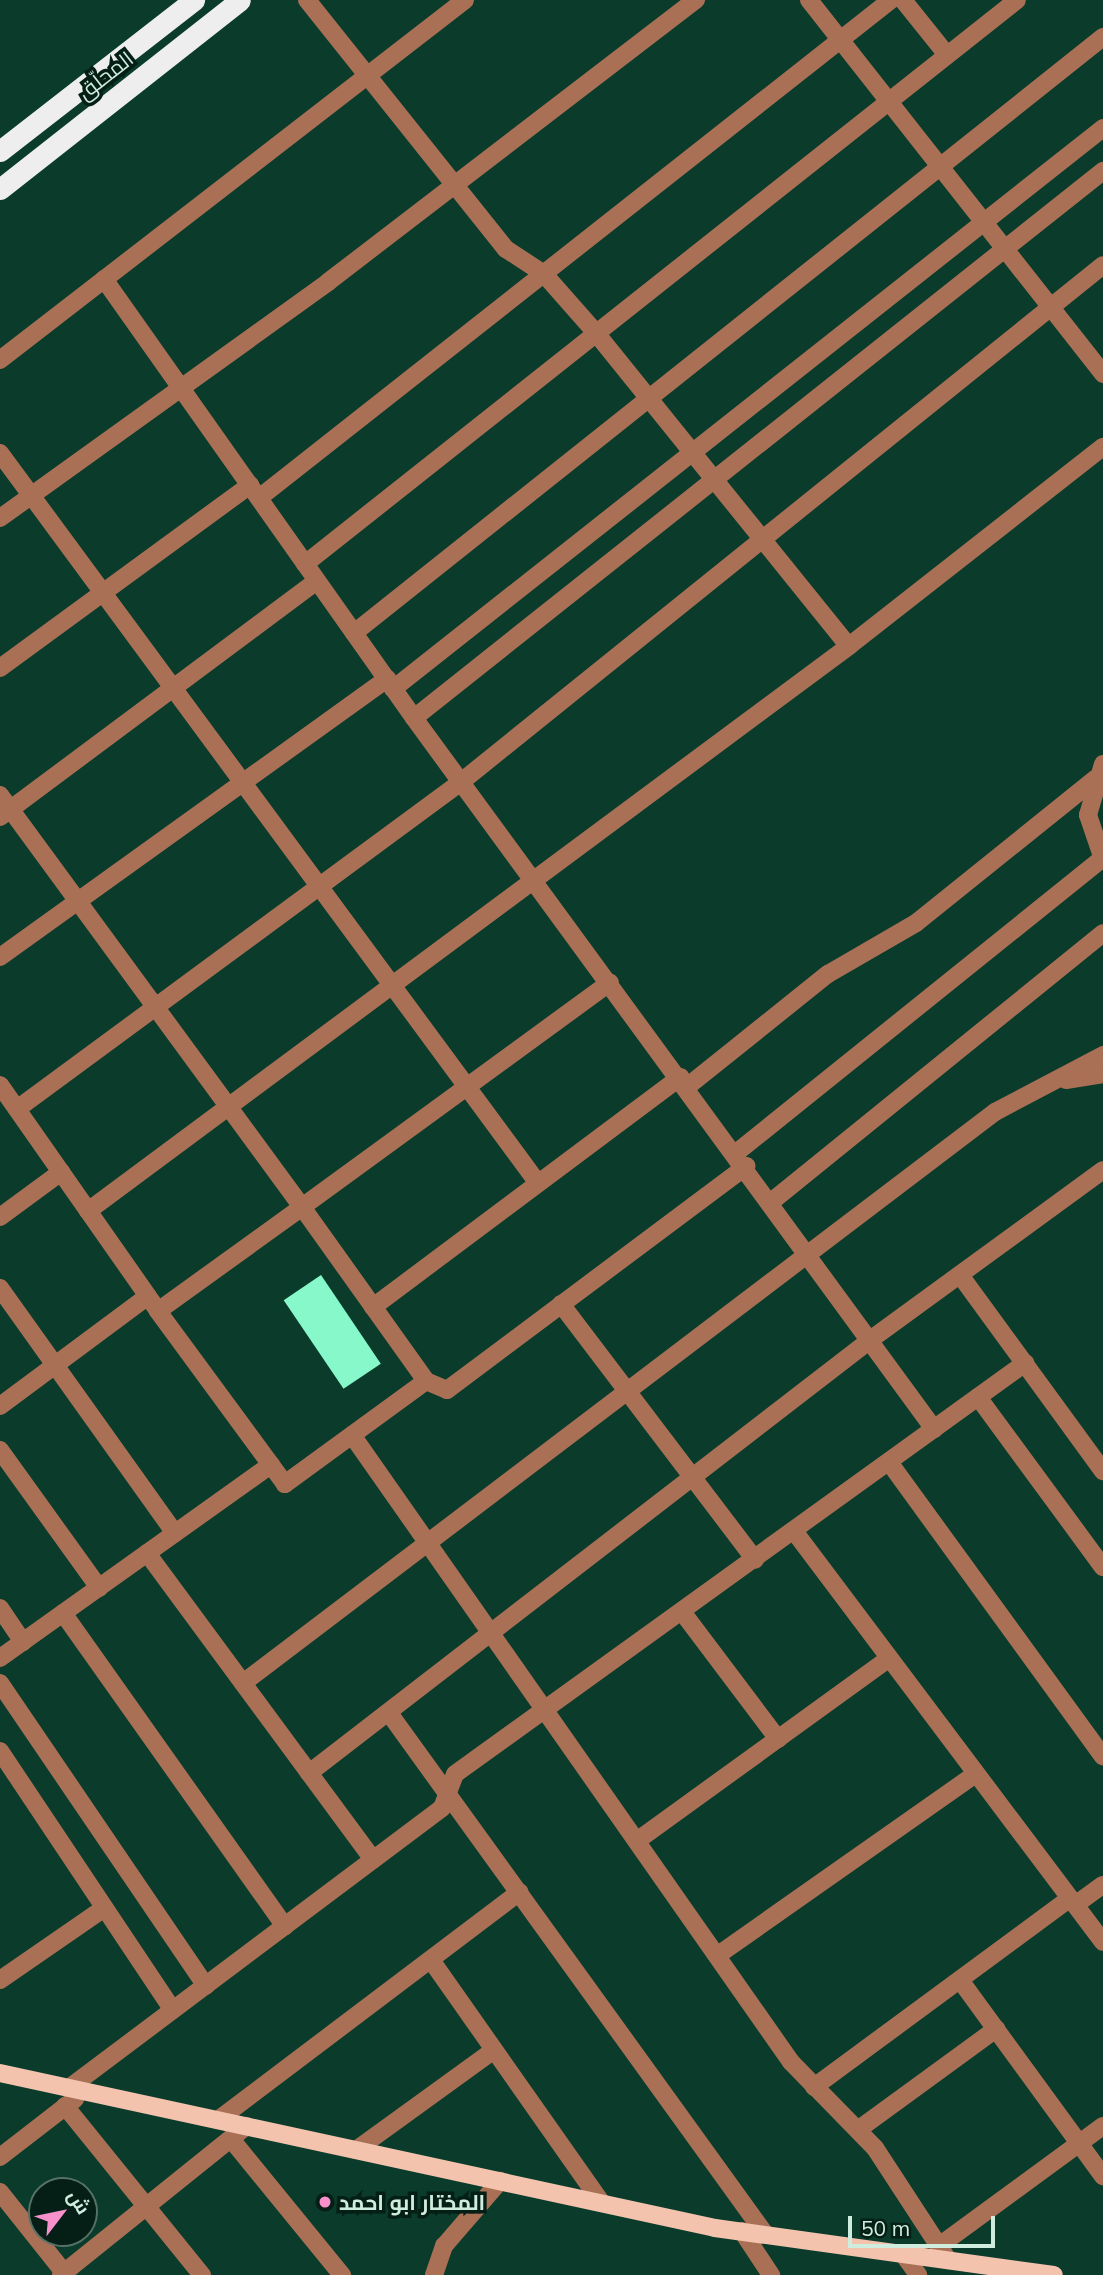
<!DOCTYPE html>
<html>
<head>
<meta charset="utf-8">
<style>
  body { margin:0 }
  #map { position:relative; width:1103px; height:2275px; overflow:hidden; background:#0a3b2b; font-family:Mulish,Cairo,sans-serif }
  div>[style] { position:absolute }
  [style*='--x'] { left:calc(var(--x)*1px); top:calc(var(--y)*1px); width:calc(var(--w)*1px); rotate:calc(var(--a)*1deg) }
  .building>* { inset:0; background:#86f8ca; transform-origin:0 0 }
  .minor>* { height:18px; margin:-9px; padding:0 9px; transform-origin:9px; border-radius:9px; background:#aa7056 }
  .major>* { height:18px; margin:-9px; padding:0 9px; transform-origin:9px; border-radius:9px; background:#f3c3ad }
  .highway>* { height:21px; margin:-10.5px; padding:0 10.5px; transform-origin:10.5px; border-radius:10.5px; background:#eee }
  .dots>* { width:19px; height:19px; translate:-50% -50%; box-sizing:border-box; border:4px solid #061f16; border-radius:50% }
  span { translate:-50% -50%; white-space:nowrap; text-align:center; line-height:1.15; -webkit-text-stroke:7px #061f16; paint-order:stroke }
  .street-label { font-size:21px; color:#cfeddf }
  .poi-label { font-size:21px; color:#cfeddf; font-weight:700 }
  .left { translate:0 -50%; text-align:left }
  .north { position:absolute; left:28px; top:2177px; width:70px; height:70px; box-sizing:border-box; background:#061f16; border:2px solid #567166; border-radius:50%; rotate:58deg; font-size:19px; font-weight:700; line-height:28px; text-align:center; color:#cfeddf }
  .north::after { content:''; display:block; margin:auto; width:24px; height:32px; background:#f890cc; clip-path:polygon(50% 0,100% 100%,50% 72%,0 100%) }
  .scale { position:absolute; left:848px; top:2216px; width:147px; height:32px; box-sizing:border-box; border:4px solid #cfeddf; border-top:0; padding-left:9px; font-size:21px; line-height:24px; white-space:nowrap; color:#cfeddf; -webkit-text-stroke:5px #061f16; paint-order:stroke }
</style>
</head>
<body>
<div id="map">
  <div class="building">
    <div style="left:321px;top:1275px;width:107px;height:45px;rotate:56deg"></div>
  </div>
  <div class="minor">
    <div style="--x:307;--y:0;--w:319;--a:51.4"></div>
    <div style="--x:506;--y:249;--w:45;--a:33.3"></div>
    <div style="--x:544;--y:274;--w:79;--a:48.6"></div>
    <div style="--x:596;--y:333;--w:402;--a:51.1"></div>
    <div style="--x:809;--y:0;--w:476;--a:51.8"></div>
    <div style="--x:903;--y:0;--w:70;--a:51.3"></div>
    <div style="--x:104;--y:279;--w:537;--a:54.77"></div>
    <div style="--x:414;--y:718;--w:881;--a:53.82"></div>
    <div style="--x:0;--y:360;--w:588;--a:-37.75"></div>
    <div style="--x:0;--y:453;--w:905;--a:53.62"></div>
    <div style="--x:259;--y:498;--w:805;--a:-38.24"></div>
    <div style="--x:0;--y:518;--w:404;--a:-35.7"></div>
    <div style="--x:328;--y:282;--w:464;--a:-37.5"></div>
    <div style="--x:305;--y:564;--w:908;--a:-38.38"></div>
    <div style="--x:354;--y:633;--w:957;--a:-38.51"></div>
    <div style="--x:0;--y:668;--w:310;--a:-36.2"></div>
    <div style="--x:393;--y:689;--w:905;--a:-38.31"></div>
    <div style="--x:414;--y:718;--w:880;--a:-38.45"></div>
    <div style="--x:1103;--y:764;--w:53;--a:106.4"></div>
    <div style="--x:1088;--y:815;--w:46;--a:71.2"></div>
    <div style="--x:0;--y:795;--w:511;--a:53.76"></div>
    <div style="--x:302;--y:1207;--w:381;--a:-36.1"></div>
    <div style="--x:0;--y:817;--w:395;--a:-36.7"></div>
    <div style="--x:0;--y:957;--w:477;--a:-35.7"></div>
    <div style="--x:1066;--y:1080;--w:37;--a:-9"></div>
    <div style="--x:0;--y:1085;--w:276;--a:55"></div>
    <div style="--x:688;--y:1086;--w:179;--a:-38.7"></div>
    <div style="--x:828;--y:974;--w:102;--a:-30.1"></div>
    <div style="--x:916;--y:923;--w:230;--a:-38.8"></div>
    <div style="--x:17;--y:1109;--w:551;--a:-36.37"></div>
    <div style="--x:461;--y:782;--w:824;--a:-38.84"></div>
    <div style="--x:736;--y:1153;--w:471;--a:-38.8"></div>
    <div style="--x:771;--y:1202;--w:427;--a:-39"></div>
    <div style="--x:302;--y:1207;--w:214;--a:54.5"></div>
    <div style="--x:426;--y:1381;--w:175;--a:143.9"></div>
    <div style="--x:285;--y:1484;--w:215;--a:-126.3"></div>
    <div style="--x:158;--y:1311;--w:178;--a:-35.8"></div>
    <div style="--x:88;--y:1211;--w:948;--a:-36.59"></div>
    <div style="--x:849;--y:646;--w:323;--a:-38.1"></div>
    <div style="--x:0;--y:1217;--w:76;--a:-36.4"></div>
    <div style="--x:960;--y:1275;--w:243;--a:53.9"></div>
    <div style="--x:0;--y:1288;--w:301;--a:54.5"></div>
    <div style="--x:561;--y:1304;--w:321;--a:52.8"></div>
    <div style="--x:373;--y:1307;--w:384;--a:-36.8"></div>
    <div style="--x:426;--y:1381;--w:23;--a:23"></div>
    <div style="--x:447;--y:1390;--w:374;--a:-36.8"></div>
    <div style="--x:978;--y:1397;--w:211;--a:53.7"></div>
    <div style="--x:0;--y:1406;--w:184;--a:-36.6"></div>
    <div style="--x:352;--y:1435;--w:765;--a:55"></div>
    <div style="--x:791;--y:2062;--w:120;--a:45.7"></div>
    <div style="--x:875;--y:2148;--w:134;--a:56.9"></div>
    <div style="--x:0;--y:1450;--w:170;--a:54.3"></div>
    <div style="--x:889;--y:1462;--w:364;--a:54"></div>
    <div style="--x:794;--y:1531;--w:514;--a:53.06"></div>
    <div style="--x:147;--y:1553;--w:381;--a:53.6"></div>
    <div style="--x:0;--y:1608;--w:41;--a:55.9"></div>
    <div style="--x:63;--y:1613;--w:384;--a:54.7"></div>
    <div style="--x:683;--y:1613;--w:158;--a:53"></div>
    <div style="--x:0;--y:1658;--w:333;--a:-35.5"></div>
    <div style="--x:0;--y:1683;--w:366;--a:55.8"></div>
    <div style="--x:243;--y:1683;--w:944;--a:-37.21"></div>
    <div style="--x:995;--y:1112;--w:122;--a:-27.8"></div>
    <div style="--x:389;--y:1713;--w:643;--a:54.18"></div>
    <div style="--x:0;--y:1751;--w:311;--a:56.3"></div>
    <div style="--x:309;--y:1773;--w:709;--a:-37.66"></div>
    <div style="--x:870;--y:1340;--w:288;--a:-36.1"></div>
    <div style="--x:638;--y:1840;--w:310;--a:-35.9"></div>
    <div style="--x:1075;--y:1905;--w:34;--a:-36"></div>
    <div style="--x:718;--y:1955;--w:315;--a:-35.1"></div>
    <div style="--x:431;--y:1960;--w:297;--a:54.9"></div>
    <div style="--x:0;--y:1980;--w:125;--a:-34.6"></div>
    <div style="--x:960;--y:1980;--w:243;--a:53.9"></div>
    <div style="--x:814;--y:2087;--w:318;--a:-36.4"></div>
    <div style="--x:69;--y:2088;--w:466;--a:-36.9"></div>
    <div style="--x:442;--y:1808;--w:36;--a:-69"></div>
    <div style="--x:455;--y:1774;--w:703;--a:-35.79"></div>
    <div style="--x:65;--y:2106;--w:218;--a:51"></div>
    <div style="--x:218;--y:2120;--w:378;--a:-37.1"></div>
    <div style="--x:859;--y:2129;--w:170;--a:-36.1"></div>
    <div style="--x:231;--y:2139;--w:176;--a:50.8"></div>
    <div style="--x:356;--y:2150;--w:170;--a:-35.9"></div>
    <div style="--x:0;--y:2157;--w:95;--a:-37.7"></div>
    <div style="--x:0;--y:2192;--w:106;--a:51.5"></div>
    <div style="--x:742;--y:2231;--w:53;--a:56.6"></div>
    <div style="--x:939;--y:2246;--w:203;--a:-36.2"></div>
    <div style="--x:903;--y:2254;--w:26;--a:54"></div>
    <div style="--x:61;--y:2275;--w:238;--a:-38.8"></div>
    <div style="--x:434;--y:2275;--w:31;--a:-71"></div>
    <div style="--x:444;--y:2246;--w:86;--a:-49.3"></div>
  </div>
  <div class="major">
    <div style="--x:0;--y:2073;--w:732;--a:12.23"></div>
    <div style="--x:715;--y:2228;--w:342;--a:7.9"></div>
  </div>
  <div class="highway">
    <div style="--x:0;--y:151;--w:246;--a:-37.9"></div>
    <div style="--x:0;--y:189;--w:305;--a:-38.2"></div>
  </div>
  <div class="dots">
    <div style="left:325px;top:2202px;background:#f890cc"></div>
  </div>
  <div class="street-label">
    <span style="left:105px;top:75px;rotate:-38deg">المحلّق</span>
  </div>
  <div class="poi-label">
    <span class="left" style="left:339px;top:2202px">المختار ابو احمد</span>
  </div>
  <div class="north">ش</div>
  <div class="scale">50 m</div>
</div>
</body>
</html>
